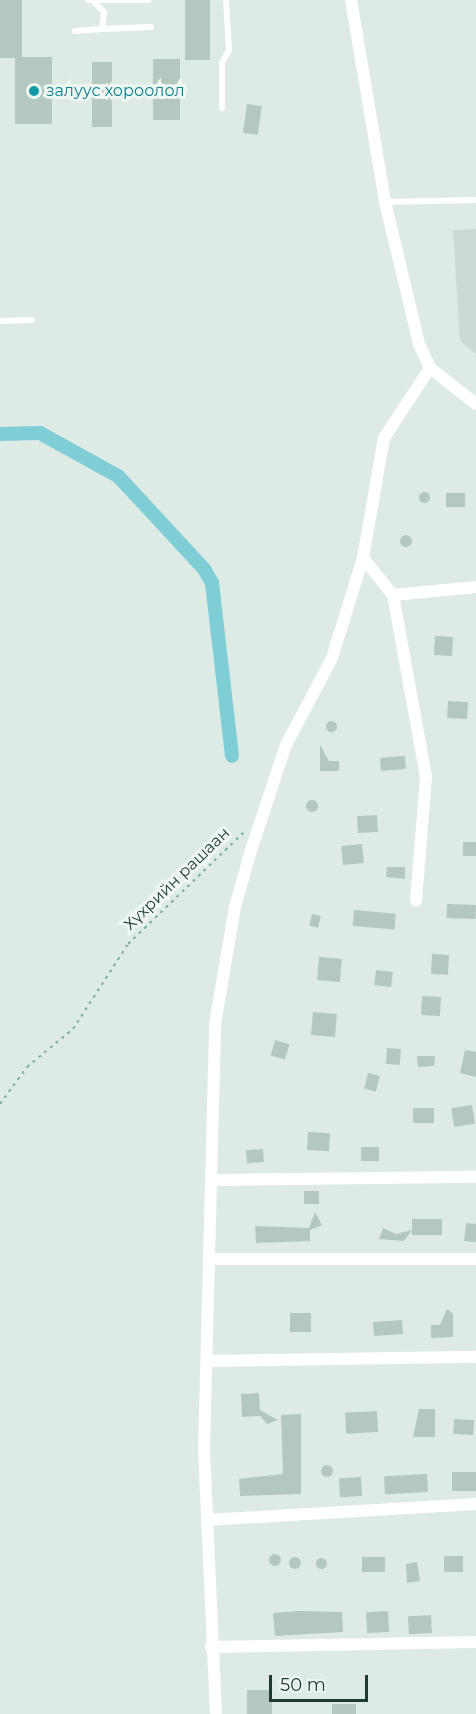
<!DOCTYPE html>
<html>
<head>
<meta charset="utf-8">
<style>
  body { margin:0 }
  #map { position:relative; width:476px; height:1714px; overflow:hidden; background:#ddebe4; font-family:Montserrat,sans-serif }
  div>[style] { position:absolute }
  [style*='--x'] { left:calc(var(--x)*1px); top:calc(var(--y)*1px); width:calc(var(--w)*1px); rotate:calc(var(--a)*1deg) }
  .built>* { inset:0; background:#cbdad3 }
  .canal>* { height:14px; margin:-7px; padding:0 7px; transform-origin:7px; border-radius:7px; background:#7fcdd5 }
  .building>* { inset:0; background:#b5c8bf; transform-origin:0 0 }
  .round { border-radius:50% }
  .path>* { height:2px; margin-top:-1px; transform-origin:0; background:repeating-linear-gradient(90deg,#7bb19d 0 3px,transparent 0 7.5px) }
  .service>* { height:6px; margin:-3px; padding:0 3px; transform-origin:3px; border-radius:3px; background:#fff }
  .minor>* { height:12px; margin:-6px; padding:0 6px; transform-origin:6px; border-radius:6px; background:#fff }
  .dots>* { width:16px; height:16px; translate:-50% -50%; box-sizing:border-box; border:3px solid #eef7f2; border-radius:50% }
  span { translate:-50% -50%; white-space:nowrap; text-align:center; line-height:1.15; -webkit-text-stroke:6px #eef7f2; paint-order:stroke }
  .culture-label { font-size:16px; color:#0d838f }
  .left { translate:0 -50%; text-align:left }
  .street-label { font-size:16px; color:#1e3b31 }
  .scale { position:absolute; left:269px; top:1675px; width:99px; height:27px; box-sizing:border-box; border:3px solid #1e3b31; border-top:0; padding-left:8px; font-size:18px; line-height:21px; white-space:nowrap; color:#1e3b31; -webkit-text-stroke:4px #eef7f2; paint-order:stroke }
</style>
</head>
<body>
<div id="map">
  <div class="built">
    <div style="clip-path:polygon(476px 229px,476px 354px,460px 341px,453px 230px)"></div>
  </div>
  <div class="canal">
    <div style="--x:0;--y:434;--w:40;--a:-1.4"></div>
    <div style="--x:40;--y:433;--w:89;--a:28.9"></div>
    <div style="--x:118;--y:476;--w:127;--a:47.2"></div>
    <div style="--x:204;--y:569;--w:16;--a:60"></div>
    <div style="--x:212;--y:583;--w:174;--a:83.4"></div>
  </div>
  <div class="building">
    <div style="clip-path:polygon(0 0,22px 0,22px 57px,52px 57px,52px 124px,15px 124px,15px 58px,0 58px)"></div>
    <div style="left:185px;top:0;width:25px;height:60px"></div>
    <div style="left:153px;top:59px;width:27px;height:61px"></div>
    <div style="left:92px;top:62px;width:20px;height:65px"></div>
    <div style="left:247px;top:104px;width:15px;height:29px;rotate:8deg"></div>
    <div class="round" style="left:418.5px;top:491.5px;width:11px;height:11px"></div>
    <div style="left:446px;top:493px;width:19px;height:14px"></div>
    <div class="round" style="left:400px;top:535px;width:12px;height:12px"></div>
    <div style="left:435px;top:636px;width:18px;height:19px;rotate:3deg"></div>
    <div style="left:448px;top:701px;width:20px;height:17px;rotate:3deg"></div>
    <div class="round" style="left:325.5px;top:720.5px;width:11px;height:11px"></div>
    <div style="clip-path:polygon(320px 745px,329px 761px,339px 761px,339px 771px,320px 771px)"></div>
    <div style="left:405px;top:756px;width:13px;height:25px;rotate:86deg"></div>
    <div class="round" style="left:306px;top:800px;width:12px;height:12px"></div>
    <div style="left:377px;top:815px;width:17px;height:20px;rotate:87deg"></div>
    <div style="left:463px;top:842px;width:13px;height:14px"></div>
    <div style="left:362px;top:844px;width:19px;height:21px;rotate:84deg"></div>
    <div style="clip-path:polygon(387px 867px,405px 867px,405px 879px,386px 877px)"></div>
    <div style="left:447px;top:904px;width:29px;height:14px;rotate:2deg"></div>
    <div style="left:354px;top:910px;width:42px;height:16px;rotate:5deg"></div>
    <div style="left:312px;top:914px;width:9px;height:12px;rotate:13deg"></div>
    <div style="left:432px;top:954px;width:17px;height:20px;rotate:3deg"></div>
    <div style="left:319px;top:957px;width:23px;height:23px;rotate:5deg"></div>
    <div style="left:376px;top:970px;width:17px;height:15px;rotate:7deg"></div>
    <div style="left:422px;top:996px;width:19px;height:19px;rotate:3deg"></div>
    <div style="left:313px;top:1012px;width:24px;height:23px;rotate:5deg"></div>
    <div style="left:275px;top:1040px;width:15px;height:16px;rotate:16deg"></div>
    <div style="left:387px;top:1048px;width:14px;height:16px;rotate:4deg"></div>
    <div style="clip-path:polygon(465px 1050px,476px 1052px,476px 1077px,460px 1073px)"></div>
    <div style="clip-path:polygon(417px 1056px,435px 1056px,434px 1066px,418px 1067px)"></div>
    <div style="left:368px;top:1073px;width:12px;height:16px;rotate:14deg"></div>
    <div style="left:472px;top:1105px;width:19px;height:21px;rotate:81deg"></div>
    <div style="left:413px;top:1108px;width:21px;height:15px"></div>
    <div style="left:308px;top:1132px;width:22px;height:18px;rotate:3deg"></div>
    <div style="left:361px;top:1147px;width:18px;height:14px"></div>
    <div style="left:263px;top:1149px;width:13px;height:17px;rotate:86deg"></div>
    <div style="left:304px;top:1191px;width:15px;height:13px"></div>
    <div style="clip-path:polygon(315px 1212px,322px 1225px,310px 1230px,310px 1241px,256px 1243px,255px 1226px,309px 1228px)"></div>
    <div style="clip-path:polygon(412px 1219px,442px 1219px,442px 1235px,412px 1235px,412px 1230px,404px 1241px,379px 1239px,383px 1228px,396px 1234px,412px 1230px)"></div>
    <div style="clip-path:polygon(466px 1223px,476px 1224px,476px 1242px,464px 1241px)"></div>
    <div style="clip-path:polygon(447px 1309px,453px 1314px,453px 1337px,431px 1338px,431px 1325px,440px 1325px)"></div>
    <div style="left:290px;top:1313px;width:21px;height:19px"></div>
    <div style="left:402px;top:1320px;width:14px;height:29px;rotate:86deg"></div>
    <div style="clip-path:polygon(259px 1393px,260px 1410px,278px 1420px,267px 1424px,260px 1416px,242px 1417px,241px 1394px)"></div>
    <div style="clip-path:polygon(419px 1409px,435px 1409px,435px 1437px,413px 1437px)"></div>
    <div style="left:377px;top:1411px;width:21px;height:32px;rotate:87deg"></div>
    <div style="clip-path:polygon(301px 1414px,301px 1494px,240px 1496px,239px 1479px,283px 1474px,281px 1415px)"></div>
    <div style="left:454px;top:1419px;width:20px;height:15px;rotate:3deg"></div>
    <div class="round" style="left:321px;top:1465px;width:12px;height:12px"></div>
    <div style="left:452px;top:1472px;width:24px;height:19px"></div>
    <div style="left:427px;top:1474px;width:18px;height:43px;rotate:87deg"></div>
    <div style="left:361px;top:1477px;width:19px;height:22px;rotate:87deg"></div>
    <div class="round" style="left:269px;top:1554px;width:12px;height:12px"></div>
    <div style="left:444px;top:1556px;width:19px;height:16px"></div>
    <div style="left:362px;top:1557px;width:23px;height:15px"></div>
    <div class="round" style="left:289px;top:1557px;width:12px;height:12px"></div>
    <div class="round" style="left:315.5px;top:1557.5px;width:11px;height:11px"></div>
    <div style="clip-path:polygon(417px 1562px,420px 1581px,407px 1583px,406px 1564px)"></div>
    <div style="clip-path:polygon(300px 1611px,342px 1612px,343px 1632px,275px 1636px,273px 1613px)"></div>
    <div style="left:388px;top:1611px;width:21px;height:22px;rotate:87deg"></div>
    <div style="left:431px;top:1615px;width:18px;height:23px;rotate:87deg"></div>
    <div style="left:247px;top:1690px;width:25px;height:24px"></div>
    <div style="left:332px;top:1704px;width:24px;height:10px"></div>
  </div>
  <div class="path">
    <div style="--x:0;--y:1104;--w:46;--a:-53.9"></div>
    <div style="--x:27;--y:1067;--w:60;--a:-39.6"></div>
    <div style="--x:73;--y:1029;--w:101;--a:-57.1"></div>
    <div style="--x:128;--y:944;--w:161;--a:-44"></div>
  </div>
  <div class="service">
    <div style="--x:88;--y:0;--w:60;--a:0"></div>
    <div style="--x:102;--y:29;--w:49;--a:-2.3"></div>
    <div style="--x:75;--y:31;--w:27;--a:-4"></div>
    <div style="--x:102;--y:29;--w:17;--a:-83"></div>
    <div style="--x:104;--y:12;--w:13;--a:-135"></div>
    <div style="--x:222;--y:108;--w:45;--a:-90"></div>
    <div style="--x:222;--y:63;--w:15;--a:-62"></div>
    <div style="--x:229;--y:50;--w:50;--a:-93.4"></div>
    <div style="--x:385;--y:202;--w:91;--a:-1.3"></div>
    <div style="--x:0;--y:321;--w:32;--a:-2"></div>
  </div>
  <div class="minor">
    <div style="--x:351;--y:0;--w:205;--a:80.4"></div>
    <div style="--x:385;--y:202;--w:146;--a:76.5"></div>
    <div style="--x:419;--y:344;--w:26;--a:65"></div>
    <div style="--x:430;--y:368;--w:58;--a:38"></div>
    <div style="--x:363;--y:558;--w:48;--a:51"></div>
    <div style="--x:393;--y:595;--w:185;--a:79.7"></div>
    <div style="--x:426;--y:777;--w:124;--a:94.6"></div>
    <div style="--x:393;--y:595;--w:83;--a:-5.5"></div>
    <div style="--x:214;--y:1180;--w:262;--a:-0.7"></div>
    <div style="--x:211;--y:1259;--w:265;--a:0"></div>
    <div style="--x:208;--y:1361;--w:268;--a:-0.9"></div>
    <div style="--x:207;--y:1520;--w:269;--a:-3.4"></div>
    <div style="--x:211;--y:1647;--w:265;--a:-1.1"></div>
    <div style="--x:216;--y:1714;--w:264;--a:-92.6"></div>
    <div style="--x:204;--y:1450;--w:426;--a:-88.5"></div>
    <div style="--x:215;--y:1024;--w:119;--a:-80.3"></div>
    <div style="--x:235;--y:907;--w:59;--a:-74.3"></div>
    <div style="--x:251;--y:850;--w:111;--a:-71.6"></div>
    <div style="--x:286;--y:745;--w:98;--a:-62.1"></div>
    <div style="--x:332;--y:658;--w:105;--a:-72.8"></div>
    <div style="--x:363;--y:558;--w:122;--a:-80.1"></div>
    <div style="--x:384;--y:438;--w:84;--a:-56.7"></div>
  </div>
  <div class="dots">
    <div style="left:34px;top:91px;background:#0f9aa8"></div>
  </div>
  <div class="culture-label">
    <span class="left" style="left:46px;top:91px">залуус хороолол</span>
  </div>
  <div class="street-label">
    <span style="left:177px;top:879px;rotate:-44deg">Хүхрийн рашаан</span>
  </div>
  <div class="scale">50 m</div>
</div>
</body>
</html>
